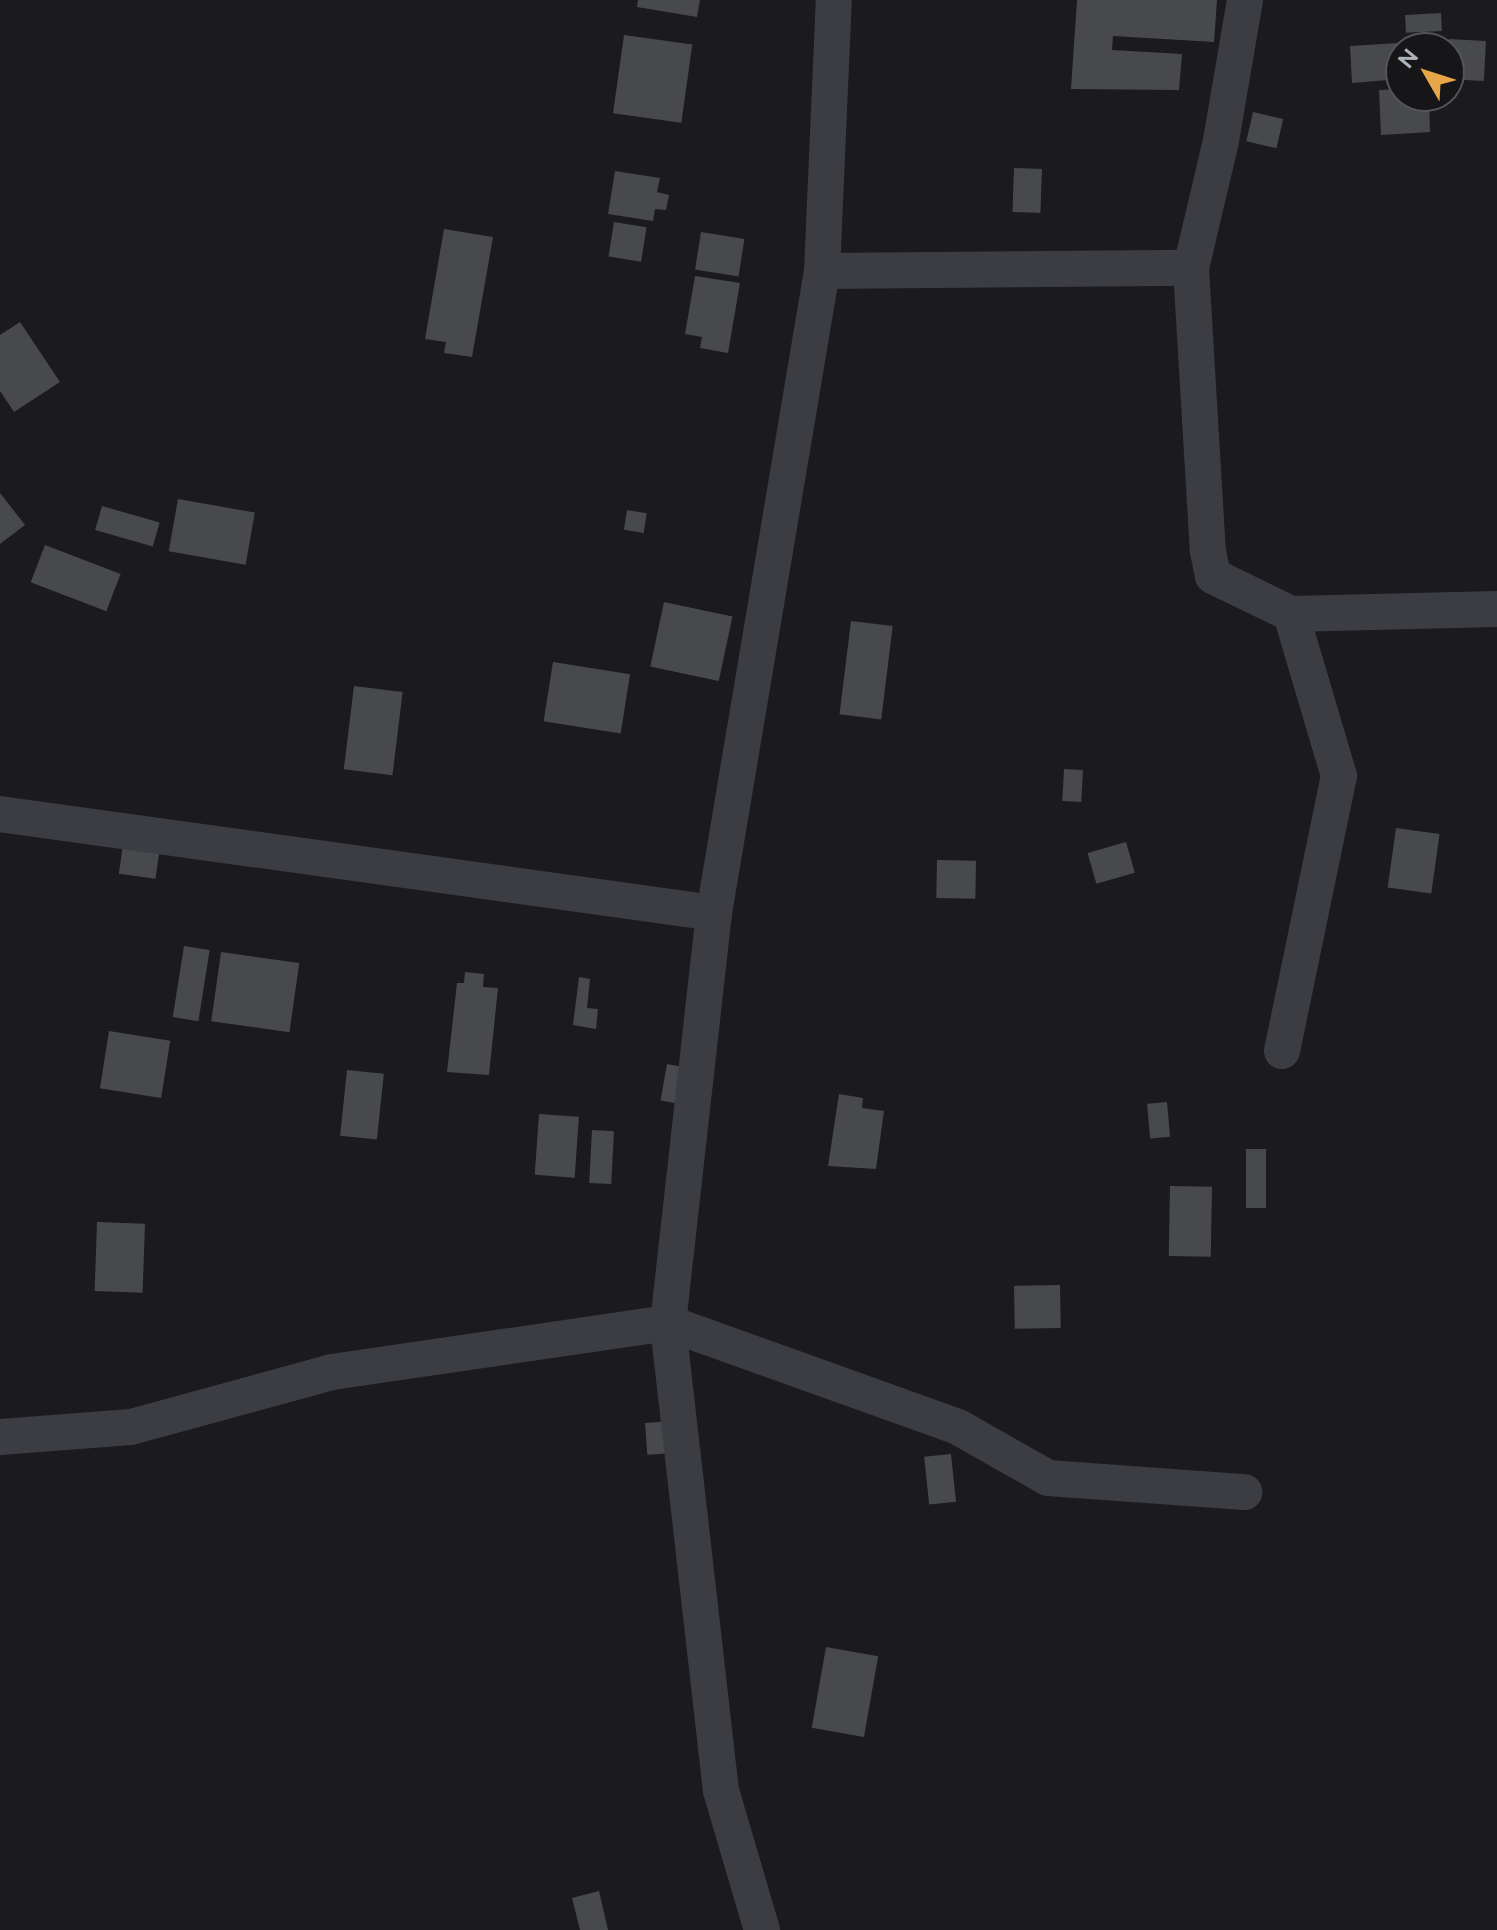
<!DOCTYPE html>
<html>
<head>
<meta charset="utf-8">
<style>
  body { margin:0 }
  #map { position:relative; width:1497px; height:1930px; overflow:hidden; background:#1b1b1d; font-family:Raleway,sans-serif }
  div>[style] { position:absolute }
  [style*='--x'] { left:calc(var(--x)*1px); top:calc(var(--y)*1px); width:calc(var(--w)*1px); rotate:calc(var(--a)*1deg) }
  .building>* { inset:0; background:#48494d; transform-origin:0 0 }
  .street>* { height:36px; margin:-18px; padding:0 18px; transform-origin:18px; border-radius:18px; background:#3c3d42 }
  span { translate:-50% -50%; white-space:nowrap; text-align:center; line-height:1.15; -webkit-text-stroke:7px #161618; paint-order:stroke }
  .north { position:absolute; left:1385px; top:32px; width:80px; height:80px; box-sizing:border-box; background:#161618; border:2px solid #535559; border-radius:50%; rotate:309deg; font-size:22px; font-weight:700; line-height:32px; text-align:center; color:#aeb3bb }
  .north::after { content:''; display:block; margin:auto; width:28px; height:36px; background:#e7a748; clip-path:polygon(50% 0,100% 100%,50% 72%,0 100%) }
</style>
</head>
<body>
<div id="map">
  <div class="building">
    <div style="clip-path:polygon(638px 0,700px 0,697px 17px,637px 7px)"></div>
    <div style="clip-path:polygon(1077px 0,1217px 0,1214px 42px,1113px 36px,1112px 50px,1182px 54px,1179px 90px,1071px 89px)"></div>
    <div style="left:1441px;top:13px;width:18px;height:36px;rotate:87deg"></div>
    <div style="left:624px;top:35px;width:69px;height:79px;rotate:8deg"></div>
    <div style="left:1449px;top:39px;width:37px;height:40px;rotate:3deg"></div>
    <div style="clip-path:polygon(1430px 41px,1430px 48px,1401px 48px,1401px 79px,1352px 83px,1350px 46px)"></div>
    <div style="clip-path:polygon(1401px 89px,1401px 96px,1429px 96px,1430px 132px,1381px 135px,1379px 90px)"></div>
    <div style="left:1253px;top:112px;width:31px;height:30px;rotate:13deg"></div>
    <div style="left:1014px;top:168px;width:28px;height:44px;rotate:2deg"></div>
    <div style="clip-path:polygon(615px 171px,660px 178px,657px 192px,669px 195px,666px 210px,655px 209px,653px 221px,608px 214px)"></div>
    <div style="left:614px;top:222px;width:33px;height:35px;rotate:9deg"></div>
    <div style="clip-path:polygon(444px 229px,493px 237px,472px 357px,444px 353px,446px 342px,425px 339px)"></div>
    <div style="left:701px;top:232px;width:44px;height:38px;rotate:9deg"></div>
    <div style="clip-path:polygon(695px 276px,740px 283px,728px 353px,700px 348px,702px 337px,685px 334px)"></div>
    <div style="clip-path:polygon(20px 322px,60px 382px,14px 412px,0 391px,0 335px)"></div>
    <div style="clip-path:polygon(0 493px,25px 525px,0 544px)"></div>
    <div style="left:178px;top:499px;width:78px;height:53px;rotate:10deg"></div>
    <div style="left:102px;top:506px;width:60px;height:25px;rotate:16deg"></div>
    <div style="left:627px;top:510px;width:20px;height:20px;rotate:9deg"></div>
    <div style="left:45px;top:545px;width:81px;height:40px;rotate:21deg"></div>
    <div style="left:664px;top:602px;width:70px;height:66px;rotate:12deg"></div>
    <div style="left:851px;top:621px;width:42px;height:94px;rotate:7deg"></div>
    <div style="left:553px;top:662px;width:78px;height:60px;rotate:9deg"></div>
    <div style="left:354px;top:686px;width:49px;height:84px;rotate:7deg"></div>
    <div style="left:1064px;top:769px;width:19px;height:32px;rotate:3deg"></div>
    <div style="left:1396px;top:828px;width:44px;height:60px;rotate:8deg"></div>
    <div style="left:124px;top:837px;width:37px;height:37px;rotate:8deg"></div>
    <div style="left:1126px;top:842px;width:32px;height:40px;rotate:74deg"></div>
    <div style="left:937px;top:860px;width:39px;height:38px;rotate:1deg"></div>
    <div style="left:184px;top:946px;width:26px;height:72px;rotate:9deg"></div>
    <div style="left:221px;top:952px;width:79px;height:70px;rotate:8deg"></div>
    <div style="clip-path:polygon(465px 972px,484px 974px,483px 987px,498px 988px,489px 1075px,447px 1072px,457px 983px,464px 983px)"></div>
    <div style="clip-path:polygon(579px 977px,590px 979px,587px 1008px,598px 1009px,596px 1029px,573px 1025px)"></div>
    <div style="left:109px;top:1031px;width:62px;height:58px;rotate:9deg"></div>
    <div style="left:667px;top:1064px;width:23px;height:37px;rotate:10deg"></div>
    <div style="left:347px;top:1070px;width:37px;height:66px;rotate:6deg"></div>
    <div style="clip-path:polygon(839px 1094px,863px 1098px,862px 1108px,884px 1111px,876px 1169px,828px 1166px)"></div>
    <div style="left:1167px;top:1102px;width:35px;height:20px;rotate:85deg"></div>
    <div style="left:539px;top:1114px;width:40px;height:61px;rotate:4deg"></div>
    <div style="left:592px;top:1130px;width:22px;height:53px;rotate:3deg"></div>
    <div style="left:1246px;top:1149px;width:20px;height:59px"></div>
    <div style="left:1170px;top:1186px;width:42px;height:70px;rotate:1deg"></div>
    <div style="left:97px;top:1222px;width:48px;height:69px;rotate:2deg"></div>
    <div style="left:1060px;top:1285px;width:43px;height:46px;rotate:89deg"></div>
    <div style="left:672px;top:1421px;width:32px;height:27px;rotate:86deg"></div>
    <div style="left:951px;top:1454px;width:48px;height:27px;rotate:84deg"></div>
    <div style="left:826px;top:1647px;width:53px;height:82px;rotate:10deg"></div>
    <div style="clip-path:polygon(599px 1891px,608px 1930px,580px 1930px,572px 1898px)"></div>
  </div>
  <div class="street">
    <div style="--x:1245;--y:0;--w:143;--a:99.7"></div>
    <div style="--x:1221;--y:141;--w:130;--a:103.3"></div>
    <div style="--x:1191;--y:268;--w:284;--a:86.6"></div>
    <div style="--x:1208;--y:551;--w:25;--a:79"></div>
    <div style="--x:1213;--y:576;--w:87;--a:26"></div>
    <div style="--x:822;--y:271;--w:369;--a:-0.5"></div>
    <div style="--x:0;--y:814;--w:721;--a:7.89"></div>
    <div style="--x:1282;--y:1051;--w:281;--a:-78.3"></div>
    <div style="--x:1339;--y:776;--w:169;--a:-106.5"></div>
    <div style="--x:1291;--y:614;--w:206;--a:-1.4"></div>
    <div style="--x:0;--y:1437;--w:131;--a:-4.4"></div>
    <div style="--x:131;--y:1427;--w:208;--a:-15.3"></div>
    <div style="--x:332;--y:1372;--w:340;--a:-8.3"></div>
    <div style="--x:668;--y:1323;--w:413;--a:-83.6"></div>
    <div style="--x:714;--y:913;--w:651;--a:-80.45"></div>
    <div style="--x:822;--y:271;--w:271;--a:-87.5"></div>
    <div style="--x:762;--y:1930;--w:145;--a:-106.4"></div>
    <div style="--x:721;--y:1791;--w:471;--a:-96.5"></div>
    <div style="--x:668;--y:1323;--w:308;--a:19.7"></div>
    <div style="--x:958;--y:1427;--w:103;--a:29.5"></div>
    <div style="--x:1048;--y:1478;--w:197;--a:4.1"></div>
  </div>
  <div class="north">N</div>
</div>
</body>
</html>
